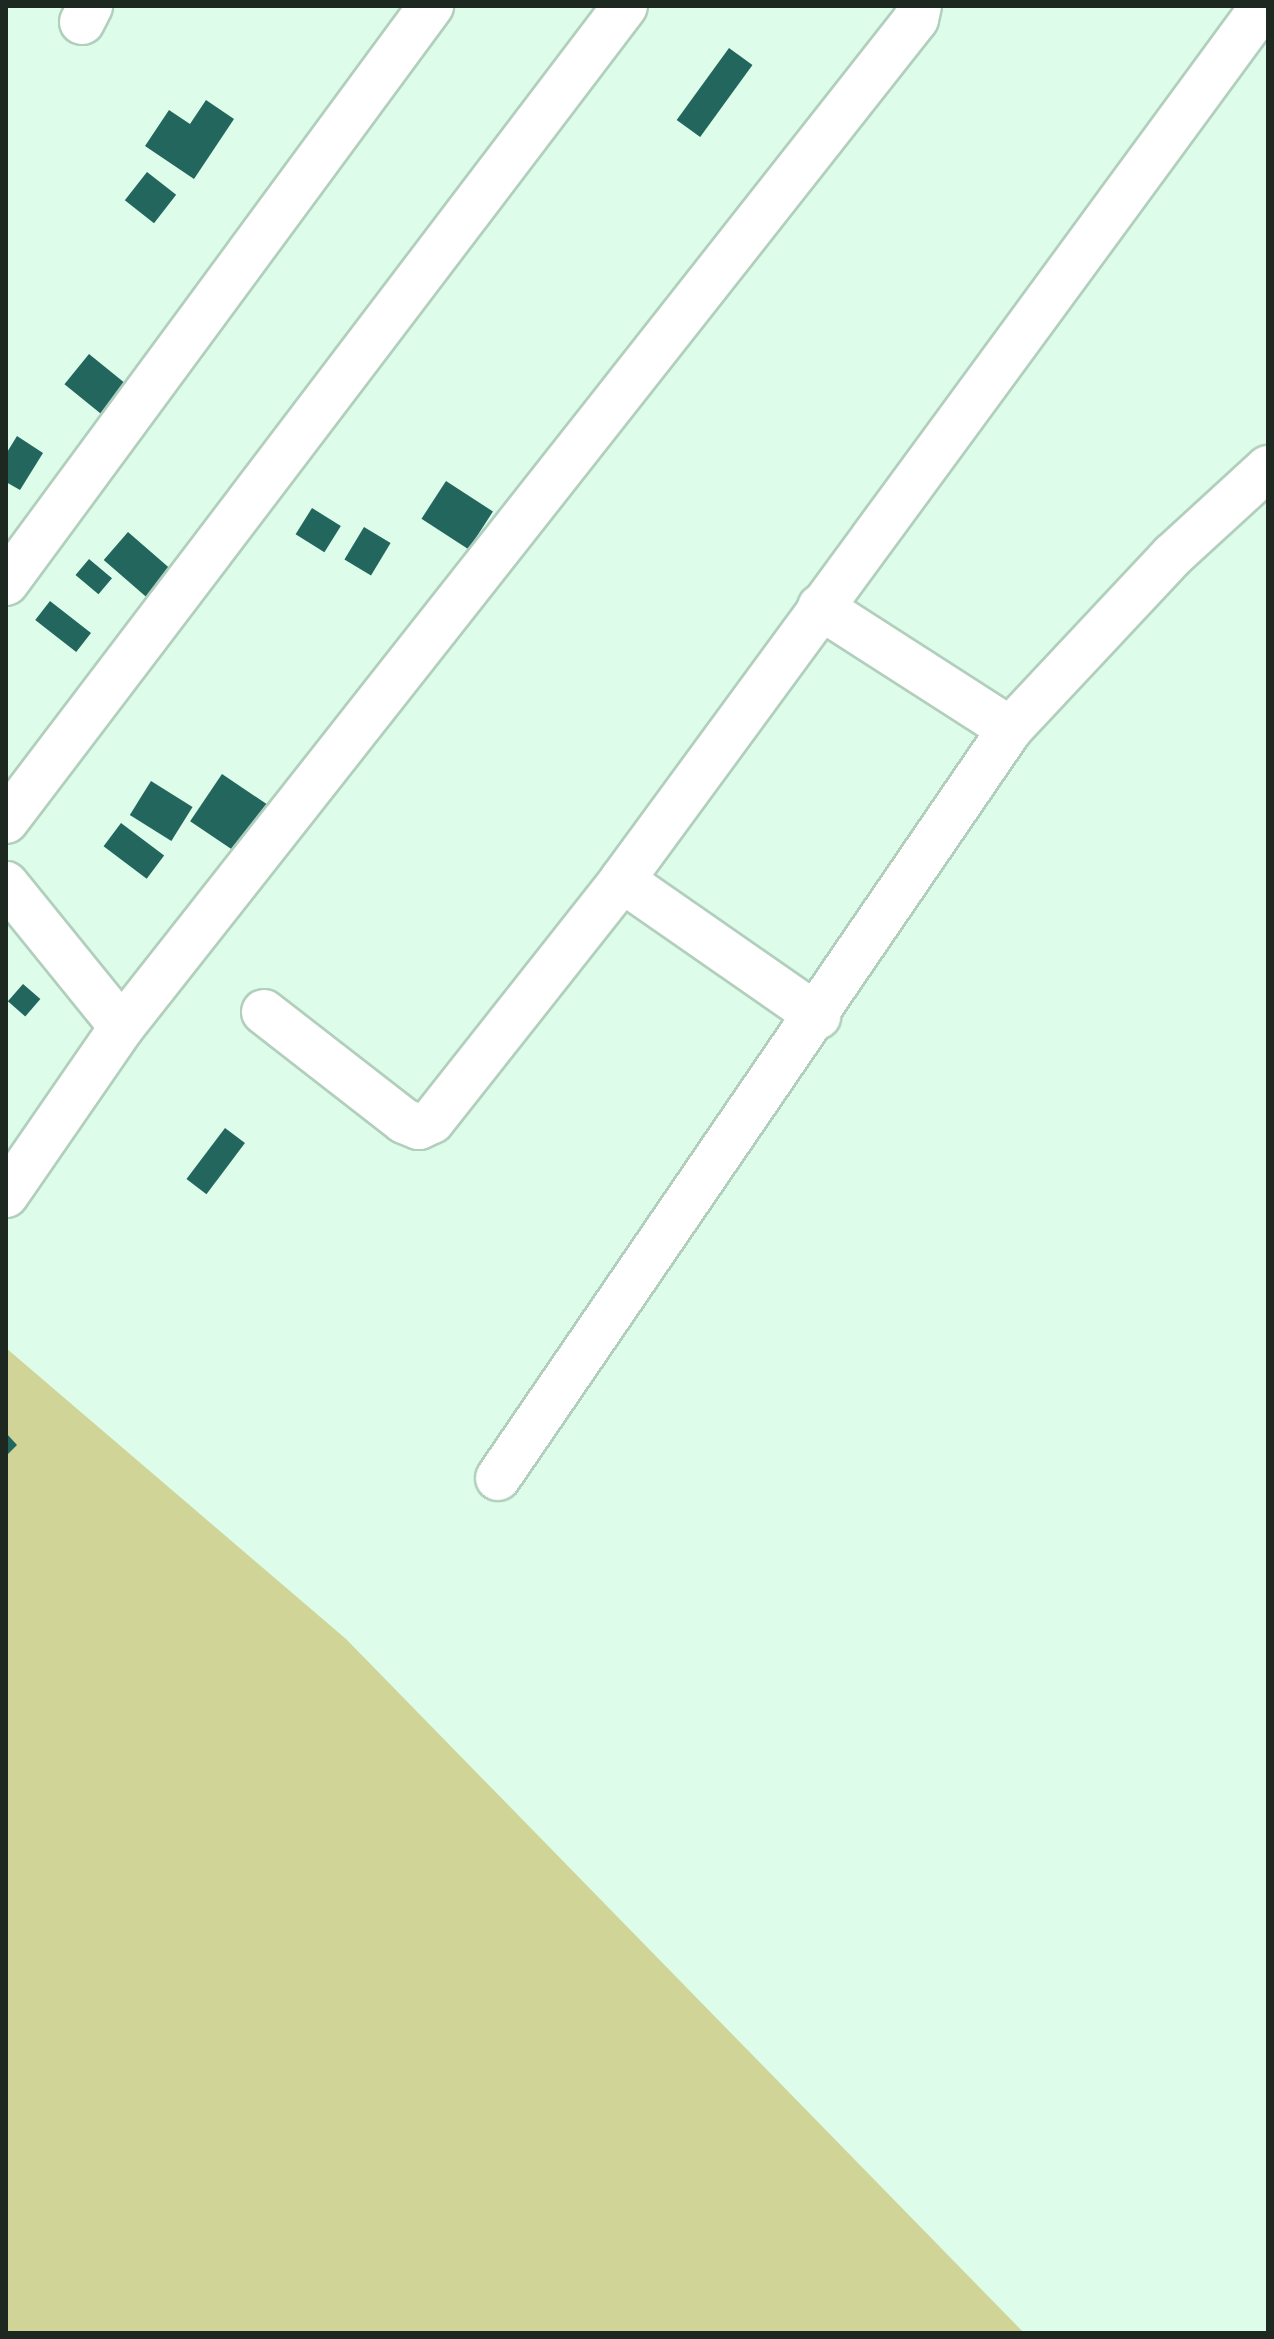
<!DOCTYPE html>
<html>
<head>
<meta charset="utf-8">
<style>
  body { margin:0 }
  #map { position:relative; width:1274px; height:2339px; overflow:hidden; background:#ddfce9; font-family:Merriweather,serif }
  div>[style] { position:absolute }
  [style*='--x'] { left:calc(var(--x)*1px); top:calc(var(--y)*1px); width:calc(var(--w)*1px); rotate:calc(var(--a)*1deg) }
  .green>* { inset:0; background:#d0d497 }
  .building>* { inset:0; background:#22665d; transform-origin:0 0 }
  .roads { filter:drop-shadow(2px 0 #b2cfbd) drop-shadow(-2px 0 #b2cfbd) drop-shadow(0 2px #b2cfbd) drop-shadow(0 -2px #b2cfbd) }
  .street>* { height:44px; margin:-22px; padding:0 22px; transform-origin:22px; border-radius:22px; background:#fff }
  span { translate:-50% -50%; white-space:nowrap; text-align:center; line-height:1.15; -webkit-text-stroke:8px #fff; paint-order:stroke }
  .frame { position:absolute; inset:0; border:8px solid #1d2821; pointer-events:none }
</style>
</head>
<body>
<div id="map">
  <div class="green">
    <div style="clip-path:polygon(6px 1348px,346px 1639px,1024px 2333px,6px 2333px)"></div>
  </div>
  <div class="building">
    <div style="left:729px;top:48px;width:29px;height:89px;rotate:36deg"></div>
    <div style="clip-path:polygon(206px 100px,234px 119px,194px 179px,145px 146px,169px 110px,190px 124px)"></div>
    <div style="left:147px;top:172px;width:37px;height:36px;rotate:38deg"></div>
    <div style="left:89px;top:354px;width:54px;height:39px;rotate:39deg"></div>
    <div style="clip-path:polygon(17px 436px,43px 453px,20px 490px,6px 482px,6px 454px)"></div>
    <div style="left:446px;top:481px;width:56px;height:45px;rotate:33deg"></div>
    <div style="left:312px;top:508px;width:34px;height:31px;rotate:32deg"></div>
    <div style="left:364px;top:527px;width:31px;height:38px;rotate:31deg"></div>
    <div style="left:128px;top:532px;width:69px;height:37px;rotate:41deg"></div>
    <div style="left:89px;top:559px;width:30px;height:21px;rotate:40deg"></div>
    <div style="left:50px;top:601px;width:52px;height:24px;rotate:38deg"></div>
    <div style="left:222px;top:774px;width:64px;height:57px;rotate:34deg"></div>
    <div style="left:151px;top:781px;width:49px;height:40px;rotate:32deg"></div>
    <div style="left:121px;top:823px;width:54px;height:29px;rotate:37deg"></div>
    <div style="left:23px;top:984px;width:23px;height:23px;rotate:41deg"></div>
    <div style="left:225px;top:1128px;width:25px;height:64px;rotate:37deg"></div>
    <div style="clip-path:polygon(6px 1433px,17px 1445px,6px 1456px)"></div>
  </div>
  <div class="roads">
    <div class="street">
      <div style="--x:82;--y:22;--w:18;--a:-63"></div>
      <div style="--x:6;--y:583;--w:717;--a:-53.63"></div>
      <div style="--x:820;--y:607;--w:226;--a:32.7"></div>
      <div style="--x:6;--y:821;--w:1023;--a:-52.78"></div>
      <div style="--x:622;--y:880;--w:239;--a:34.8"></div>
      <div style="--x:6;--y:884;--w:184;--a:51"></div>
      <div style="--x:264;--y:1012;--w:177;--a:37.9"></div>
      <div style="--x:404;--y:1121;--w:16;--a:22"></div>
      <div style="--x:419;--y:1127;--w:14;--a:-25"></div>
      <div style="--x:432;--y:1121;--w:307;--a:-51.7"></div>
      <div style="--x:622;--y:880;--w:1084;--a:-53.74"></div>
      <div style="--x:6;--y:1195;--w:204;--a:-55.4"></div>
      <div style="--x:122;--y:1027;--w:1283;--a:-51.77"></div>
      <div style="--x:916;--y:19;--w:13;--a:-77"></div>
      <div style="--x:498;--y:1478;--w:907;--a:-55.64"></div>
      <div style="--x:1010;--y:729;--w:238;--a:-46.9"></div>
      <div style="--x:1173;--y:555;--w:129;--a:-42.5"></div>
    </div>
  </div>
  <div class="frame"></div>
</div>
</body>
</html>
